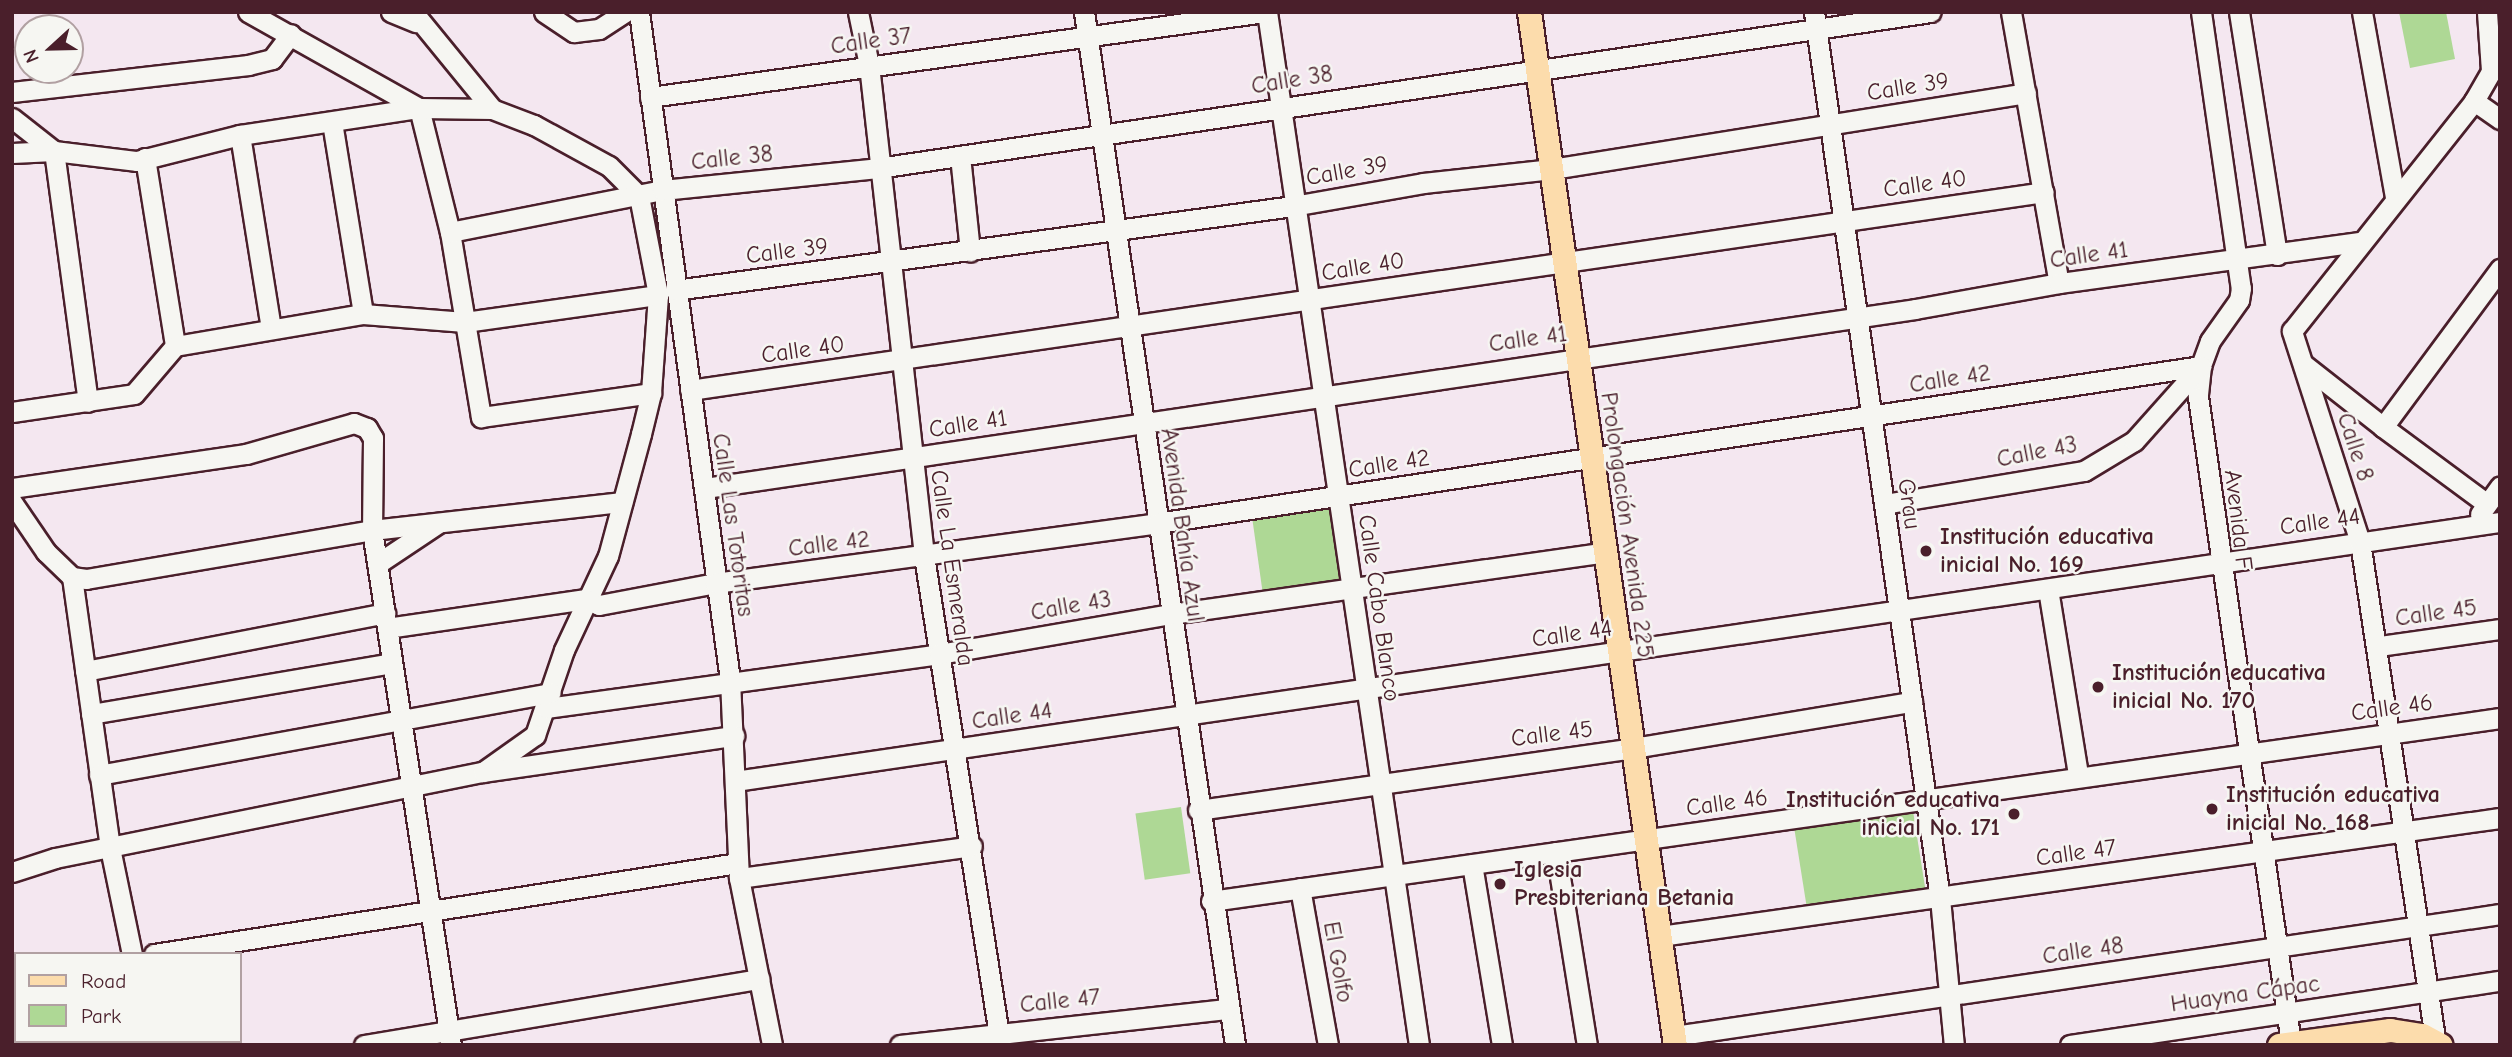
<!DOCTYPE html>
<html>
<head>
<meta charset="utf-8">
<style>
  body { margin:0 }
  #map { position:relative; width:2512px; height:1057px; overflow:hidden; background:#f4e7f0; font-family:"Comic Neue",sans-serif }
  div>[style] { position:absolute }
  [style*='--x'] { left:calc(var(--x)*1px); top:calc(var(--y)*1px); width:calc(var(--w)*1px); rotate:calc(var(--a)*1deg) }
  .green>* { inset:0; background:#aed895; transform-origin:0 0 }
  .roads { filter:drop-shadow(2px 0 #4a1f2b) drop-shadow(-2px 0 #4a1f2b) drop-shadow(0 2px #4a1f2b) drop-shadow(0 -2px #4a1f2b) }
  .minor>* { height:19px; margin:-9.5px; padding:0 9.5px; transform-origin:9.5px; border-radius:9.5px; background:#f6f6f2 }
  .major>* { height:23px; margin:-11.5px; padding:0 11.5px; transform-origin:11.5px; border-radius:11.5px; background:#fcdcac }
  .dots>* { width:19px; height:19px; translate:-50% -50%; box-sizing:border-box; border:4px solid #f6f6f2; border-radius:50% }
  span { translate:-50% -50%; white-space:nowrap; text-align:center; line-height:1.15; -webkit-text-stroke:5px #f6f6f2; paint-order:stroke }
  .street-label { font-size:24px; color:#4a1f2b }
  .poi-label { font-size:24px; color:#4a1f2b; font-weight:700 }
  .left { translate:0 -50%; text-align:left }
  .right { translate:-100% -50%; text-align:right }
  .frame { position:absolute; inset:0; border:14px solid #4a1f2b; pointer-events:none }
  .legend { position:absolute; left:14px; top:952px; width:228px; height:91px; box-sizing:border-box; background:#f6f6f2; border:2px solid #b1a0a2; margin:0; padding:9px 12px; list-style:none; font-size:21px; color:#4a1f2b }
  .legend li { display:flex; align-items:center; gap:14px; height:35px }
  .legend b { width:35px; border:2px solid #b1a0a2 }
  .north { position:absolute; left:14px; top:14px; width:70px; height:70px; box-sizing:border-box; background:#f6f6f2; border:2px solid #b1a0a2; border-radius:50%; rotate:248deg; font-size:19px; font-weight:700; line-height:28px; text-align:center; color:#4a1f2b }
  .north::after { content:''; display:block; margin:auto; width:24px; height:32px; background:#4a1f2b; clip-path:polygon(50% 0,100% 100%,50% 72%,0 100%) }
</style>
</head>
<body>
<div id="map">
  <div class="green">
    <div style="clip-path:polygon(2399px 12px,2446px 12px,2455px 59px,2410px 68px)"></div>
    <div style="left:1330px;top:504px;width:83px;height:79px;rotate:82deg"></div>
    <div style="left:1181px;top:807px;width:67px;height:46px;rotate:82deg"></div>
    <div style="left:1913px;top:811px;width:83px;height:120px;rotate:81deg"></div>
  </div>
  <div class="roads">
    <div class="minor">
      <div style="--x:248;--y:12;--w:196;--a:29.3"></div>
      <div style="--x:419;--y:108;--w:128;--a:76"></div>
      <div style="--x:450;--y:232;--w:188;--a:80.5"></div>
      <div style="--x:481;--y:417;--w:172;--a:-8"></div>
      <div style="--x:391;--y:12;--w:27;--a:22"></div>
      <div style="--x:413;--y:12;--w:125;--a:50.8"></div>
      <div style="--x:544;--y:12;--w:36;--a:34"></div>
      <div style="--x:574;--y:32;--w:25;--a:-7"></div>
      <div style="--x:599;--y:29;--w:31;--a:-33"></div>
      <div style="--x:639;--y:12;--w:674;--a:82.24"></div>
      <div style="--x:730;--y:680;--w:198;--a:87.4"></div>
      <div style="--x:739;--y:878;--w:170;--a:78.8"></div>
      <div style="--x:858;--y:12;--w:54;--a:78.3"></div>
      <div style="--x:869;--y:65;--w:494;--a:83.6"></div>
      <div style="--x:924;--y:556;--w:495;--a:81.1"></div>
      <div style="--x:1084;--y:12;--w:1044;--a:81.68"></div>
      <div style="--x:1267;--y:12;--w:1044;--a:81.63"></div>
      <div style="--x:1814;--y:12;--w:895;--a:81.91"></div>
      <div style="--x:1940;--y:898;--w:148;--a:84.6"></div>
      <div style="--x:2011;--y:12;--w:275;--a:80"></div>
      <div style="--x:2201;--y:12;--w:279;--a:81.8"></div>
      <div style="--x:2241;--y:288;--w:12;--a:99"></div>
      <div style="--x:2239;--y:300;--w:50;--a:125.3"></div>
      <div style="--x:2210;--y:341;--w:27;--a:110"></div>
      <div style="--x:2201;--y:366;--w:31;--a:96"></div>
      <div style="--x:2198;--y:397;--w:653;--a:81.81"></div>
      <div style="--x:2239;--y:12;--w:246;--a:81.1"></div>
      <div style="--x:2362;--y:12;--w:188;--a:79.9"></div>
      <div style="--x:12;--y:92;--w:238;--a:-6.5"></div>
      <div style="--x:248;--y:65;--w:25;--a:-14"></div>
      <div style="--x:272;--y:59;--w:31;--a:-53"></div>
      <div style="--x:650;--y:97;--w:621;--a:-7.87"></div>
      <div style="--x:2474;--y:101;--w:32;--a:35"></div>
      <div style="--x:12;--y:118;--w:53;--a:38.2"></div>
      <div style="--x:54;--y:151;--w:253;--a:82.3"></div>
      <div style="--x:332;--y:122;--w:194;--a:80.8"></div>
      <div style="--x:240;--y:135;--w:196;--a:80.9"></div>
      <div style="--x:12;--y:153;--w:42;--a:-2.7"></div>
      <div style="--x:54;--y:151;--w:84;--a:6.9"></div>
      <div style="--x:137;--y:161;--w:106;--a:-14.2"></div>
      <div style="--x:240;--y:135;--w:181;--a:-8.6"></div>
      <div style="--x:419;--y:108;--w:73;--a:0.8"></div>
      <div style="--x:492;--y:109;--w:45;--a:20.9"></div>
      <div style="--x:534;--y:125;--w:85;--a:28.7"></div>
      <div style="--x:609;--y:166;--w:42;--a:45"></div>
      <div style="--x:639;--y:196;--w:101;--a:79.1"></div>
      <div style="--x:658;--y:295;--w:98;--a:94.1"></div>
      <div style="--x:651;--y:393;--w:42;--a:103.7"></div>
      <div style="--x:641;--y:434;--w:126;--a:105.1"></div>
      <div style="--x:608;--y:556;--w:104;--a:115.1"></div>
      <div style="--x:564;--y:650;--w:90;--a:108.8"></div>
      <div style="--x:535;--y:735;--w:64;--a:144.6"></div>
      <div style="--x:960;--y:156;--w:96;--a:84"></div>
      <div style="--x:145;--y:158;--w:190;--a:80.9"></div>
      <div style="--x:450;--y:232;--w:216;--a:-11.2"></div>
      <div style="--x:662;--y:190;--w:217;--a:-5.8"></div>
      <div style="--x:878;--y:168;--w:1064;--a:-8.43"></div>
      <div style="--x:675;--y:290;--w:624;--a:-7.74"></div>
      <div style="--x:1293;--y:206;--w:132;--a:-10"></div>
      <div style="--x:1423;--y:183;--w:130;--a:-6.2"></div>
      <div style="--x:1552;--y:169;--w:480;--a:-9.1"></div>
      <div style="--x:2303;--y:364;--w:102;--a:38.2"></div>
      <div style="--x:2383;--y:427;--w:197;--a:-53.5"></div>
      <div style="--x:690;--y:390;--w:1368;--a:-8.32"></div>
      <div style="--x:12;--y:412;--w:123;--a:-8.4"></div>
      <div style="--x:134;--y:394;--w:63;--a:-49.5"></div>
      <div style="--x:175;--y:346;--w:191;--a:-9.7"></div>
      <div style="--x:363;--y:314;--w:102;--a:4.5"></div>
      <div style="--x:465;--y:322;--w:195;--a:-8"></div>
      <div style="--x:2383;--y:427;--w:129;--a:36.5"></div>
      <div style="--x:12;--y:488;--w:236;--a:-8.3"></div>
      <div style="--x:246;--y:454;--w:112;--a:-16"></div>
      <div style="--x:354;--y:423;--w:14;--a:21"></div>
      <div style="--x:367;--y:428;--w:12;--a:59"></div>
      <div style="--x:373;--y:438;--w:92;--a:90.6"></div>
      <div style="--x:372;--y:530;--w:521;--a:81.28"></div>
      <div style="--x:705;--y:488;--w:1223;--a:-8.41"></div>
      <div style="--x:1915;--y:309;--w:146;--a:-10.2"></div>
      <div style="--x:2059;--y:283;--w:303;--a:-7.8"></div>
      <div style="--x:12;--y:502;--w:60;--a:55.8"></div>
      <div style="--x:46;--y:552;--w:36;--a:44"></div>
      <div style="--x:72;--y:577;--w:14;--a:8"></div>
      <div style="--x:86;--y:579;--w:290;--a:-9.7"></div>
      <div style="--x:372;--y:530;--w:252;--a:-6.4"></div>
      <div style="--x:1884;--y:504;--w:203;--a:-9.4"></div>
      <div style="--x:2084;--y:471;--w:58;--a:-31"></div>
      <div style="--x:2134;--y:441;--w:99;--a:-48.3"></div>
      <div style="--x:2480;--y:514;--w:34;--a:-54"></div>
      <div style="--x:377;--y:564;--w:72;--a:-33.7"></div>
      <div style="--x:72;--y:577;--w:274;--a:82"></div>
      <div style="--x:110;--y:848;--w:108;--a:78.3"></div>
      <div style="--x:2048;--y:589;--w:188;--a:80.8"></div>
      <div style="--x:387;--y:628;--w:201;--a:-8.3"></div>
      <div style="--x:586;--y:599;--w:14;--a:25"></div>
      <div style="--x:599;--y:605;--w:118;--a:-10.7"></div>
      <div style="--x:715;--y:583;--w:446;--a:-7.7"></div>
      <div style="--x:1157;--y:523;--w:1056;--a:-8.55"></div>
      <div style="--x:2379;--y:646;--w:122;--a:-8"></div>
      <div style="--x:85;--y:671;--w:306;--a:-10.9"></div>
      <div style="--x:546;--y:708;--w:397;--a:-7.8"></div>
      <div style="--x:939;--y:654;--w:235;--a:-9.8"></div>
      <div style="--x:1171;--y:614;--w:438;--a:-8.1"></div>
      <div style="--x:91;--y:714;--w:305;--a:-9.6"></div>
      <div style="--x:99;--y:775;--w:459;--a:-10.3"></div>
      <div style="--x:735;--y:781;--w:1784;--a:-8.35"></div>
      <div style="--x:1198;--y:810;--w:439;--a:-8.1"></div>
      <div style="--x:1633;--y:748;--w:283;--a:-9.4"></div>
      <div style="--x:1556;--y:852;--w:195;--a:80.9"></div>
      <div style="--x:1472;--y:864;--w:183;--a:80.6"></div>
      <div style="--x:12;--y:872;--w:45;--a:-18"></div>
      <div style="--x:55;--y:858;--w:437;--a:-11.4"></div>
      <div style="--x:483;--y:772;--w:254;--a:-8.2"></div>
      <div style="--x:739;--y:878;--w:235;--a:-7.8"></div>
      <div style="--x:1300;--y:888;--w:159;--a:79.9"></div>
      <div style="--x:1211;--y:901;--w:1302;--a:-8.08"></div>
      <div style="--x:1660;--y:936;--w:848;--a:-8"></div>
      <div style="--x:154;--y:954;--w:591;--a:-8.86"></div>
      <div style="--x:12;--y:968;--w:4;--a:0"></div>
      <div style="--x:12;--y:1027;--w:18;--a:81"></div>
      <div style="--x:1674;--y:1036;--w:835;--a:-8.4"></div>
      <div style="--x:144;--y:1041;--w:4;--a:76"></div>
      <div style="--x:364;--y:1045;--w:401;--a:-9.5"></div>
      <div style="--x:900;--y:1045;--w:328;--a:-6.3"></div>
      <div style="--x:2070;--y:1045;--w:435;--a:-8.5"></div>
      <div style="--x:2436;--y:1045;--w:509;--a:-98.59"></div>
      <div style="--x:2360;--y:542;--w:222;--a:-107.9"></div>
      <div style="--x:2292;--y:331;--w:293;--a:-51.6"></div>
      <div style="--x:2474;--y:101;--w:34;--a:-60"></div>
      <div style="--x:2491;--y:71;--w:59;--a:-93.9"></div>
    </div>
    <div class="major">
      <div style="--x:1529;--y:12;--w:1043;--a:81.96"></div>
      <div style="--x:2279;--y:1045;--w:112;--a:-7.7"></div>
      <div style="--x:2390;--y:1030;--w:32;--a:9"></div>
      <div style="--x:2422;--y:1035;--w:21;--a:28"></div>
    </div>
  </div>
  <div class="dots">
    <div style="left:1926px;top:551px;background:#4a1f2b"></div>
    <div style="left:2098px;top:687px;background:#4a1f2b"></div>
    <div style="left:2212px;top:809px;background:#4a1f2b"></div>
    <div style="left:2014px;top:814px;background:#4a1f2b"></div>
    <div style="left:1500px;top:884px;background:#4a1f2b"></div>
  </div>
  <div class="street-label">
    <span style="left:871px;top:41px;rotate:-8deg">Calle 37</span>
    <span style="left:1292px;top:80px;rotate:-9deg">Calle 38</span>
    <span style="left:1908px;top:87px;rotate:-9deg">Calle 39</span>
    <span style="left:732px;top:158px;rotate:-6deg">Calle 38</span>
    <span style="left:1347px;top:171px;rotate:-10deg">Calle 39</span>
    <span style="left:1925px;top:184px;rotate:-8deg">Calle 40</span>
    <span style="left:787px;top:251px;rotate:-7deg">Calle 39</span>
    <span style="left:2089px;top:255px;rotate:-8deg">Calle 41</span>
    <span style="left:1363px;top:267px;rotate:-9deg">Calle 40</span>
    <span style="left:1528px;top:339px;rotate:-8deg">Calle 41</span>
    <span style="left:803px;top:350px;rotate:-8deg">Calle 40</span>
    <span style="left:1950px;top:379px;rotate:-9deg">Calle 42</span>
    <span style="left:968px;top:424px;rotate:-9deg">Calle 41</span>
    <span style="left:2355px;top:447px;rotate:72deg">Calle 8</span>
    <span style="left:2037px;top:452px;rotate:-11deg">Calle 43</span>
    <span style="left:1389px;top:464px;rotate:-9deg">Calle 42</span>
    <span style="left:1909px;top:504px;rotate:82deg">Grau</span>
    <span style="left:2238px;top:520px;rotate:83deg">Avenida F</span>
    <span style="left:2320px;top:522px;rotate:-8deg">Calle 44</span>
    <span style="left:733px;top:525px;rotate:82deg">Calle Las Totoritas</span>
    <span style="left:1182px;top:525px;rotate:82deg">Avenida Bahía Azul</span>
    <span style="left:1627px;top:525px;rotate:82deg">Prolongación Avenida 225</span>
    <span style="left:829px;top:544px;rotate:-7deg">Calle 42</span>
    <span style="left:952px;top:568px;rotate:82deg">Calle La Esmeralda</span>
    <span style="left:1071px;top:606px;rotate:-10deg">Calle 43</span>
    <span style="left:1379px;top:608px;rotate:82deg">Calle Cabo Blanco</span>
    <span style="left:2436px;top:613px;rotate:-8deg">Calle 45</span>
    <span style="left:1572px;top:634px;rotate:-8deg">Calle 44</span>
    <span style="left:2392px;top:708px;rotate:-8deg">Calle 46</span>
    <span style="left:1012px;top:716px;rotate:-8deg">Calle 44</span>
    <span style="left:1552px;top:734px;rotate:-7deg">Calle 45</span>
    <span style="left:1727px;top:803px;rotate:-8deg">Calle 46</span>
    <span style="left:2076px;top:853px;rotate:-8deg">Calle 47</span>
    <span style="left:2083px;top:951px;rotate:-8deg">Calle 48</span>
    <span style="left:1338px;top:962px;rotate:80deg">El Golfo</span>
    <span style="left:2245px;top:994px;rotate:-8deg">Huayna Cápac</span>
    <span style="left:1060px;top:1001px;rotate:-6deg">Calle 47</span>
  </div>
  <div class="poi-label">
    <span class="left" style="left:1940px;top:551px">Institución educativa<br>inicial No. 169</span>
    <span class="left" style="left:2112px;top:687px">Institución educativa<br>inicial No. 170</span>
    <span class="left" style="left:2226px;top:809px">Institución educativa<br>inicial No. 168</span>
    <span class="right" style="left:2000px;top:814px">Institución educativa<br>inicial No. 171</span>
    <span class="left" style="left:1514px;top:884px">Iglesia<br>Presbiteriana Betania</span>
  </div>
  <div class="frame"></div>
  <ul class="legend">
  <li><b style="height:9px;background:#fcdcac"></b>Road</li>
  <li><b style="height:19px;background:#aed895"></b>Park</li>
  </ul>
  <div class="north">N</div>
</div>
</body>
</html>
